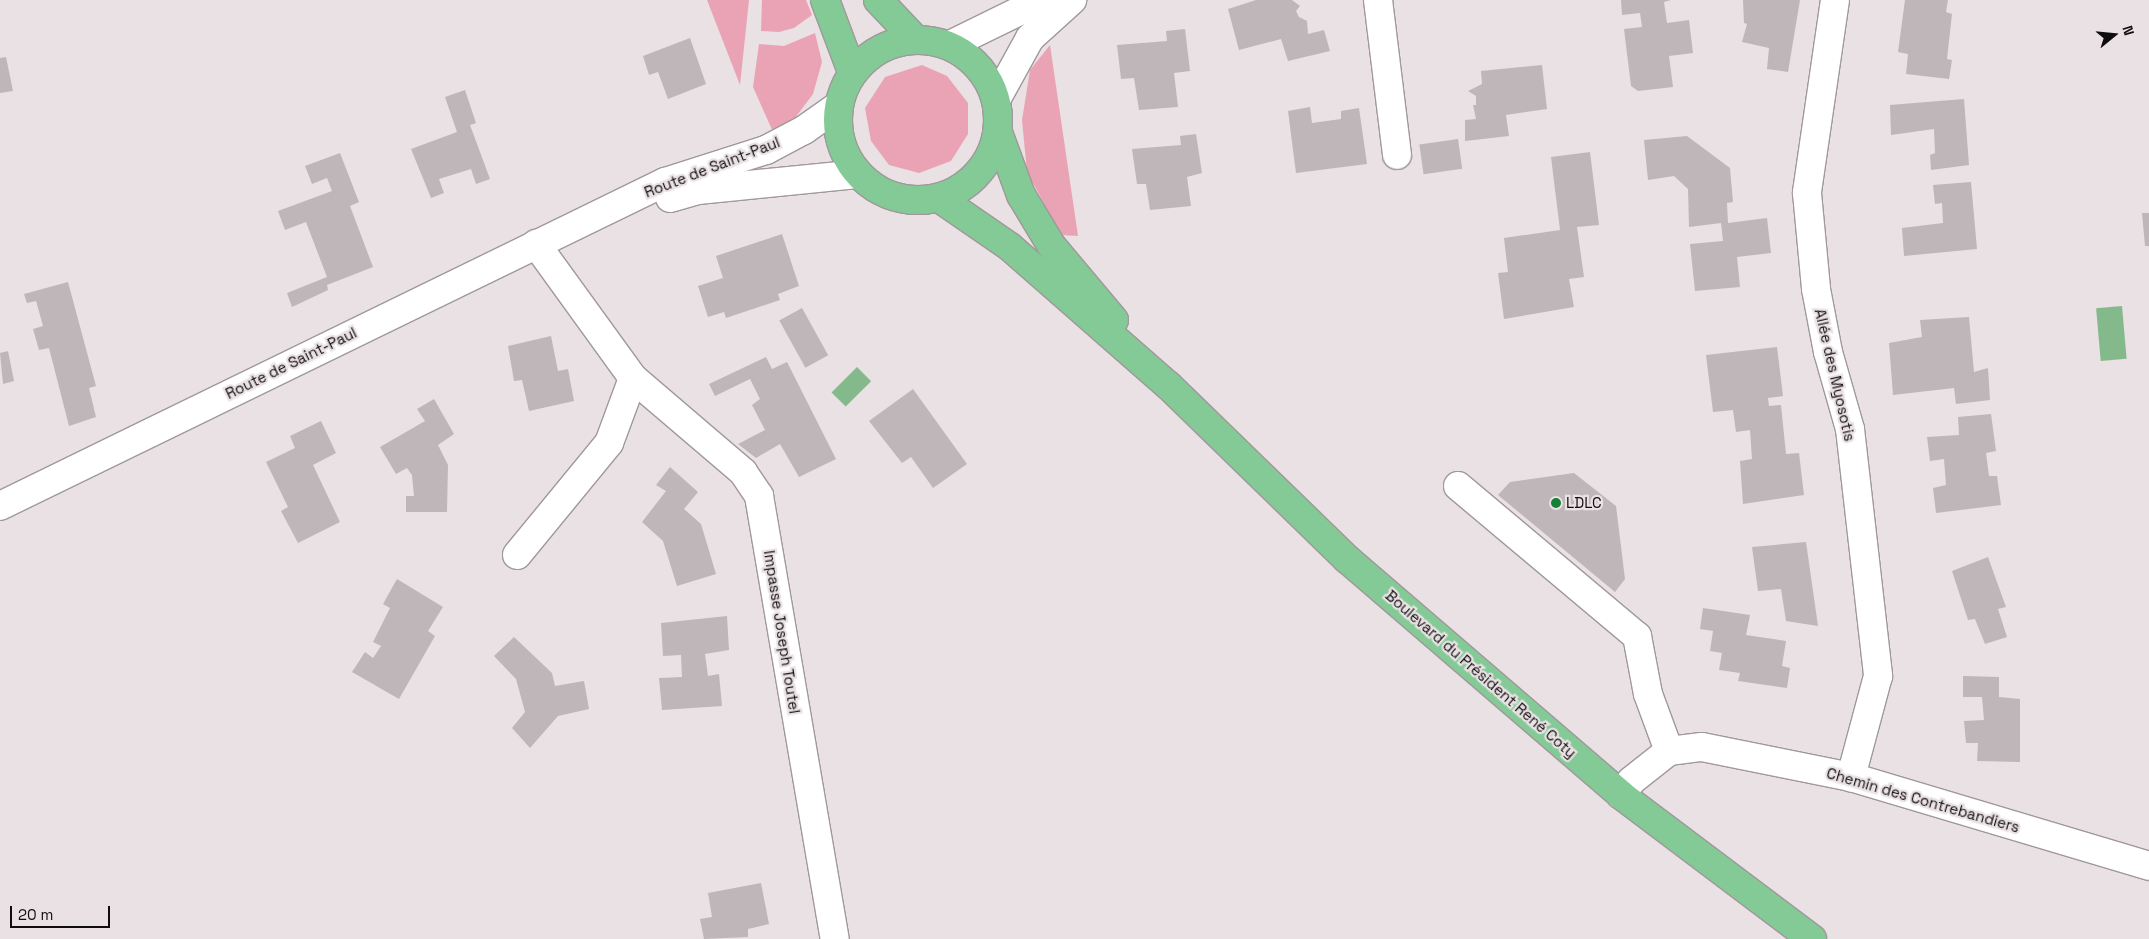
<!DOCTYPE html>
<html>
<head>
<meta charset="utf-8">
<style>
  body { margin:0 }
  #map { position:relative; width:2149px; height:939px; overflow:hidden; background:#e9e1e3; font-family:"Space Grotesk",sans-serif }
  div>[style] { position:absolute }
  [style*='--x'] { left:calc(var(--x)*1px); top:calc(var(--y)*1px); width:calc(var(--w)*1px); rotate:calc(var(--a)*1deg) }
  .green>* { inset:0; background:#eaa3b5 }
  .water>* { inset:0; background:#84ba8b; transform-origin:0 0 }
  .building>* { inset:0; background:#beb6b8; transform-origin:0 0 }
  .roads { filter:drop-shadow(1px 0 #a0989a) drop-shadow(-1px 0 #a0989a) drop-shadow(0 1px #a0989a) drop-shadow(0 -1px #a0989a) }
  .minor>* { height:28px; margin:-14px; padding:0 14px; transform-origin:14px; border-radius:14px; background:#fff }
  .major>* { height:28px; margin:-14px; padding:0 14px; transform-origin:14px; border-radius:14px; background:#83ca96 }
  .major>.ring { margin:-14px; padding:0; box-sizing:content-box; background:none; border:28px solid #83ca96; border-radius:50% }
  .dots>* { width:14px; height:14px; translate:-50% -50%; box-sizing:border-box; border:2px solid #e9e1e3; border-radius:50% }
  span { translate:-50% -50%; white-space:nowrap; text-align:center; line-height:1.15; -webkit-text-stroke:4.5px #e9e1e3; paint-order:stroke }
  .street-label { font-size:15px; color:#100d0e }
  .poi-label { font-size:15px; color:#100d0e }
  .left { translate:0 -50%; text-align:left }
  .north { position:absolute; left:2089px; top:10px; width:50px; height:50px; -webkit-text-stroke:4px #e9e1e3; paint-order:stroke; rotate:73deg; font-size:14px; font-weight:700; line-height:20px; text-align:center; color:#100d0e }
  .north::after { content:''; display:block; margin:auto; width:18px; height:22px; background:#100d0e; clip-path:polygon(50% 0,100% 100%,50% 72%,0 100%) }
  .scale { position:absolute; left:10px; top:906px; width:100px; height:22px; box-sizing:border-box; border:2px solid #100d0e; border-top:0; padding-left:6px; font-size:15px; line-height:18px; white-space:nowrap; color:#100d0e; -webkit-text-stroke:4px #e9e1e3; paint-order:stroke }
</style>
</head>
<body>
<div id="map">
  <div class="green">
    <div style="clip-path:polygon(707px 0,749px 0,740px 85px)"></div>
    <div style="clip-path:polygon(762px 0,806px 0,812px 15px,794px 28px,779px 32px,761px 31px)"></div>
    <div style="clip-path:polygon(815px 33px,822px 62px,813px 94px,795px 118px,773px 132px,753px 87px,759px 44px,784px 46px)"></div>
    <div style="clip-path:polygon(1050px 45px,1078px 236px,1061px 235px,1027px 172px,1022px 120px,1030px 70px)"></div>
    <div style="clip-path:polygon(922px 65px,947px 76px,968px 103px,968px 134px,951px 161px,919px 173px,889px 165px,871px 141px,865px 108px,885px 77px)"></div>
  </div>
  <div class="water">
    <div style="left:2122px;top:306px;width:53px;height:26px;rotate:85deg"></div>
    <div style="left:857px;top:367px;width:20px;height:36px;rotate:45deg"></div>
  </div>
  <div class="building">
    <div style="clip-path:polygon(1256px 0,1292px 0,1300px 6px,1296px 11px,1299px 17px,1307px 21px,1308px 34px,1324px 30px,1330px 51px,1288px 61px,1281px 39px,1239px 50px,1228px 9px)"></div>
    <div style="clip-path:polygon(1621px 0,1671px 0,1664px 2px,1667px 23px,1689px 20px,1693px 53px,1669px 56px,1673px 87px,1638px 91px,1631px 86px,1624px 29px,1642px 27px,1640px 13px,1622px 15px)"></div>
    <div style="clip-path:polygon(1743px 0,1800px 0,1788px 72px,1767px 69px,1769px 48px,1742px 42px,1747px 24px,1744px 23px)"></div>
    <div style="clip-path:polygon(1905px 0,1948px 0,1946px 12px,1952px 14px,1947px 59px,1952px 60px,1949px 79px,1906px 74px,1908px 54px,1898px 52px)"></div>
    <div style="clip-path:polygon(1185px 29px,1190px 71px,1174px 73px,1178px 107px,1139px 110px,1134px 78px,1121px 79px,1117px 45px,1167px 41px,1166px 31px)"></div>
    <div style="clip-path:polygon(690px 38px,706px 84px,668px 99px,658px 72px,649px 75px,643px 56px)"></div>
    <div style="clip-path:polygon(6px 57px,13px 91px,0 93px,0 58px)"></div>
    <div style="clip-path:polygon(1542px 65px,1547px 109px,1506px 115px,1509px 136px,1465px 141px,1465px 120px,1476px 119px,1473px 105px,1476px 105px,1476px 96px,1468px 91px,1482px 84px,1481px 71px)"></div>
    <div style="clip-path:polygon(465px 90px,476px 123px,470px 125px,490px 179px,476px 184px,471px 169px,439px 179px,444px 193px,431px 198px,411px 149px,457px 132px,445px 97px)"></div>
    <div style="clip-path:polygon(1964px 99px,1969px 165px,1931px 170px,1930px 155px,1935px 153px,1934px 129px,1891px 135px,1890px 105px)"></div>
    <div style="clip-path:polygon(1310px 107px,1312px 123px,1341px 119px,1341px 111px,1359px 108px,1367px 164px,1296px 173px,1288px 111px)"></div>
    <div style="clip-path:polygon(1196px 134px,1202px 173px,1187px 177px,1191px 206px,1150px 210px,1146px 184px,1137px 184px,1132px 149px,1181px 145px,1180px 136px)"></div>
    <div style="clip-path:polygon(1687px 136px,1730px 168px,1733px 202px,1727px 203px,1728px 223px,1767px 218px,1771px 253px,1737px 257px,1740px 287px,1695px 291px,1690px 244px,1723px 241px,1721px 223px,1689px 227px,1688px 189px,1674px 176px,1648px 180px,1644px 140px)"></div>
    <div style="left:1458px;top:139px;width:30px;height:39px;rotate:82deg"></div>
    <div style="clip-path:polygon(1590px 152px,1599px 225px,1577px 227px,1584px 277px,1569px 279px,1574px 307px,1504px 319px,1498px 273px,1508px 272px,1504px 238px,1560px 230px,1551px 157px)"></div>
    <div style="clip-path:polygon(340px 153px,359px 202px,350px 206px,373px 267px,327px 285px,328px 290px,292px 307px,287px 293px,327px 277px,306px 222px,285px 230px,278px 211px,332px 191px,327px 178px,312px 184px,305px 166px)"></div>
    <div style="clip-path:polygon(1971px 182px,1977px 249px,1904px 256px,1902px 228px,1943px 223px,1942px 203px,1935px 204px,1933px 185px)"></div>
    <div style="clip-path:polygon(2142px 213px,2149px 213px,2149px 246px,2145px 246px)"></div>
    <div style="clip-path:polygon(782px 234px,799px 286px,778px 294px,780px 300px,726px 318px,724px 312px,708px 317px,698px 286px,723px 278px,716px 256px)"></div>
    <div style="clip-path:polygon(68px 282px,96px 386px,89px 388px,96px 417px,69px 426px,49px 348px,39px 350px,33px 329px,43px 326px,36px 301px,27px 303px,24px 294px)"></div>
    <div style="left:802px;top:308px;width:54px;height:26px;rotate:61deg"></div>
    <div style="clip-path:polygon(1969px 317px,1974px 372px,1988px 368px,1990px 400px,1956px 404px,1954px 388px,1893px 395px,1889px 343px,1922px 337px,1920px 320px)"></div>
    <div style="clip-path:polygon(551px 336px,558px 371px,568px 369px,574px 401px,529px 411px,522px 380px,514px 381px,508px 346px)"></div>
    <div style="clip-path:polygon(1777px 347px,1783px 396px,1768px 398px,1769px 406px,1781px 405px,1786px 454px,1799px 453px,1804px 495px,1743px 504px,1740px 461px,1752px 459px,1750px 430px,1736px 432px,1733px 410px,1713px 412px,1706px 355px)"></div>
    <div style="clip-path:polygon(8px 351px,14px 381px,3px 384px,0 353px)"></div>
    <div style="clip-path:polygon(766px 357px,772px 369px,787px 362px,836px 459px,799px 477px,780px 444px,756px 458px,738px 444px,765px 430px,752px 405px,760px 399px,750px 379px,715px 396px,709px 384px)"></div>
    <div style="clip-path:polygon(913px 389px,967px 464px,933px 488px,911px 457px,902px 463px,869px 421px)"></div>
    <div style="clip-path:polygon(434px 399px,454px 434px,438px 445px,448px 465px,447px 512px,406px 512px,406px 496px,414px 496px,412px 475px,407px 468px,396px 474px,380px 447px,425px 421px,417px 409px)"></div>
    <div style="clip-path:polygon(1991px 414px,1996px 451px,1986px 453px,1989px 476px,1997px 476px,2001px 505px,1936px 513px,1933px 488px,1946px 485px,1944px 459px,1930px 461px,1927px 437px,1959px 435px,1958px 417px)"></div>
    <div style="clip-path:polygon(321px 421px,336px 453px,313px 465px,340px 522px,298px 543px,281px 511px,288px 507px,266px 462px,295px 448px,290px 436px)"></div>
    <div style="clip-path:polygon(670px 467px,698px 492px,684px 509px,701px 524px,716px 574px,677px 586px,663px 541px,642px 522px,666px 491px,656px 485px)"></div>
    <div style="clip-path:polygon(1574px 473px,1616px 506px,1625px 579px,1615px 592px,1498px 495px,1510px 482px)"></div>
    <div style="clip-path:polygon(1806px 542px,1818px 626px,1786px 621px,1781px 589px,1758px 591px,1752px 547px)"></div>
    <div style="clip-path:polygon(1988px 557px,2006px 607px,1998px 609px,2007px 637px,1985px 644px,1975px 619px,1968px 620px,1952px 571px)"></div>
    <div style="clip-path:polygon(397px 579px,443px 607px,428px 631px,435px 636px,399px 699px,352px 672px,365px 652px,373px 658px,381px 646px,373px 642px,390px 608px,383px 604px)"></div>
    <div style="clip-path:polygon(1703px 608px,1750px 615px,1746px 635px,1786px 641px,1782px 666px,1790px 668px,1787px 688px,1738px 681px,1740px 673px,1719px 670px,1722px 653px,1710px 651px,1713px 631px,1700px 629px)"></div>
    <div style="clip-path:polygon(727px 616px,729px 650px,705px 654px,708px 676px,719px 674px,722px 706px,662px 710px,659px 678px,682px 677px,681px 655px,663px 656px,661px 623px)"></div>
    <div style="clip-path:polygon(514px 637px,552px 673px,555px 686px,584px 681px,589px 709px,558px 716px,530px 748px,512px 728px,525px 712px,516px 679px,494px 656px)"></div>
    <div style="clip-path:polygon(1963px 676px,1999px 677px,1999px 697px,2020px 699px,2020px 762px,1977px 761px,1978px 743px,1966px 743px,1964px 721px,1984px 720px,1982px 697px,1963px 697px)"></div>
    <div style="clip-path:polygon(761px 883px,769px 924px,748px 929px,748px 937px,704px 939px,700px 919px,712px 917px,708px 893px)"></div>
  </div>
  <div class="roads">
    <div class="minor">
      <div style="--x:1378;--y:0;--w:156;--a:83"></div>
      <div style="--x:1835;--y:0;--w:195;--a:98.3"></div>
      <div style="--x:1807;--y:193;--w:96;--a:84.6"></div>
      <div style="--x:1816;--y:289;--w:64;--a:79.2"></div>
      <div style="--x:1828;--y:352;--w:80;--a:74.1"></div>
      <div style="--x:1850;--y:429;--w:249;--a:83.5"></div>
      <div style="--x:1878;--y:676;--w:105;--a:105"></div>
      <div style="--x:950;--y:45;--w:102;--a:-26.1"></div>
      <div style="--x:997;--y:98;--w:68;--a:-61.2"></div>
      <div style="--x:1030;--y:38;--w:57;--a:-42.1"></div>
      <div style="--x:670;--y:198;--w:29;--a:-16"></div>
      <div style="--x:698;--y:190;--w:160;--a:-5.7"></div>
      <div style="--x:536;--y:244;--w:165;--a:54.1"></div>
      <div style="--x:633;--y:378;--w:145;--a:40.5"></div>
      <div style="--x:743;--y:472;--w:29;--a:56"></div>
      <div style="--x:759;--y:496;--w:449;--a:80.3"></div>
      <div style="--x:1458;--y:486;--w:234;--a:40"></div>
      <div style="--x:1637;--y:636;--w:59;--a:79.3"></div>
      <div style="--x:1648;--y:694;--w:61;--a:69.8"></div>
      <div style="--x:0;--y:506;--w:740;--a:-25.98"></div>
      <div style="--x:665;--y:182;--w:106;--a:-17.6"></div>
      <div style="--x:766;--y:150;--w:43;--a:-27.8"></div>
      <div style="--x:804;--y:130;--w:42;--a:-35.2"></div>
      <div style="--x:517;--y:555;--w:145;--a:-50.6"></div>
      <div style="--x:609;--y:443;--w:69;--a:-69.7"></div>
      <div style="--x:1621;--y:795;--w:17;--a:-54"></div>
      <div style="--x:1631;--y:781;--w:48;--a:-38.3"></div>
      <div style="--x:1669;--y:751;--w:33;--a:-7"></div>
      <div style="--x:1702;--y:747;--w:152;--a:11.4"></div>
      <div style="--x:1851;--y:777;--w:311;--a:16.6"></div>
    </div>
    <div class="major">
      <div style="--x:825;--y:0;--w:77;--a:69.4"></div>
      <div style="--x:878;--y:0;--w:54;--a:46.5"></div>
      <div class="ring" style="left:838px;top:40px;width:132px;height:132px"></div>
      <div style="--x:999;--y:135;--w:64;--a:69.9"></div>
      <div style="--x:1021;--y:195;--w:58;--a:59"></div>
      <div style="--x:1051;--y:245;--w:98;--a:50"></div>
      <div style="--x:939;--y:198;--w:86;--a:34.6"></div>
      <div style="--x:1010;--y:247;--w:211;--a:41.2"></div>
      <div style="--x:1169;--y:386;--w:248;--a:44.2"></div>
      <div style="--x:1347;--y:559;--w:362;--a:40.7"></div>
      <div style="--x:1621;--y:795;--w:239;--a:37"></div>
    </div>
  </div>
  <div class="dots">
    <div style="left:1556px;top:503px;background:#148137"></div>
  </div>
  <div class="street-label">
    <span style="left:712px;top:167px;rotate:-21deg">Route de Saint-Paul</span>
    <span style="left:291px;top:363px;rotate:-26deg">Route de Saint-Paul</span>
    <span style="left:1835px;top:375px;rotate:77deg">Allée des Myosotis</span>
    <span style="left:782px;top:632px;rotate:81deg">Impasse Joseph Toutel</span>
    <span style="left:1481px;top:674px;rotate:41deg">Boulevard du Président René Coty</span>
    <span style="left:1923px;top:800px;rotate:16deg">Chemin des Contrebandiers</span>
  </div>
  <div class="poi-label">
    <span class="left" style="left:1566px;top:503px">LDLC</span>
  </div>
  <div class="north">N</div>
  <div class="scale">20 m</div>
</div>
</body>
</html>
